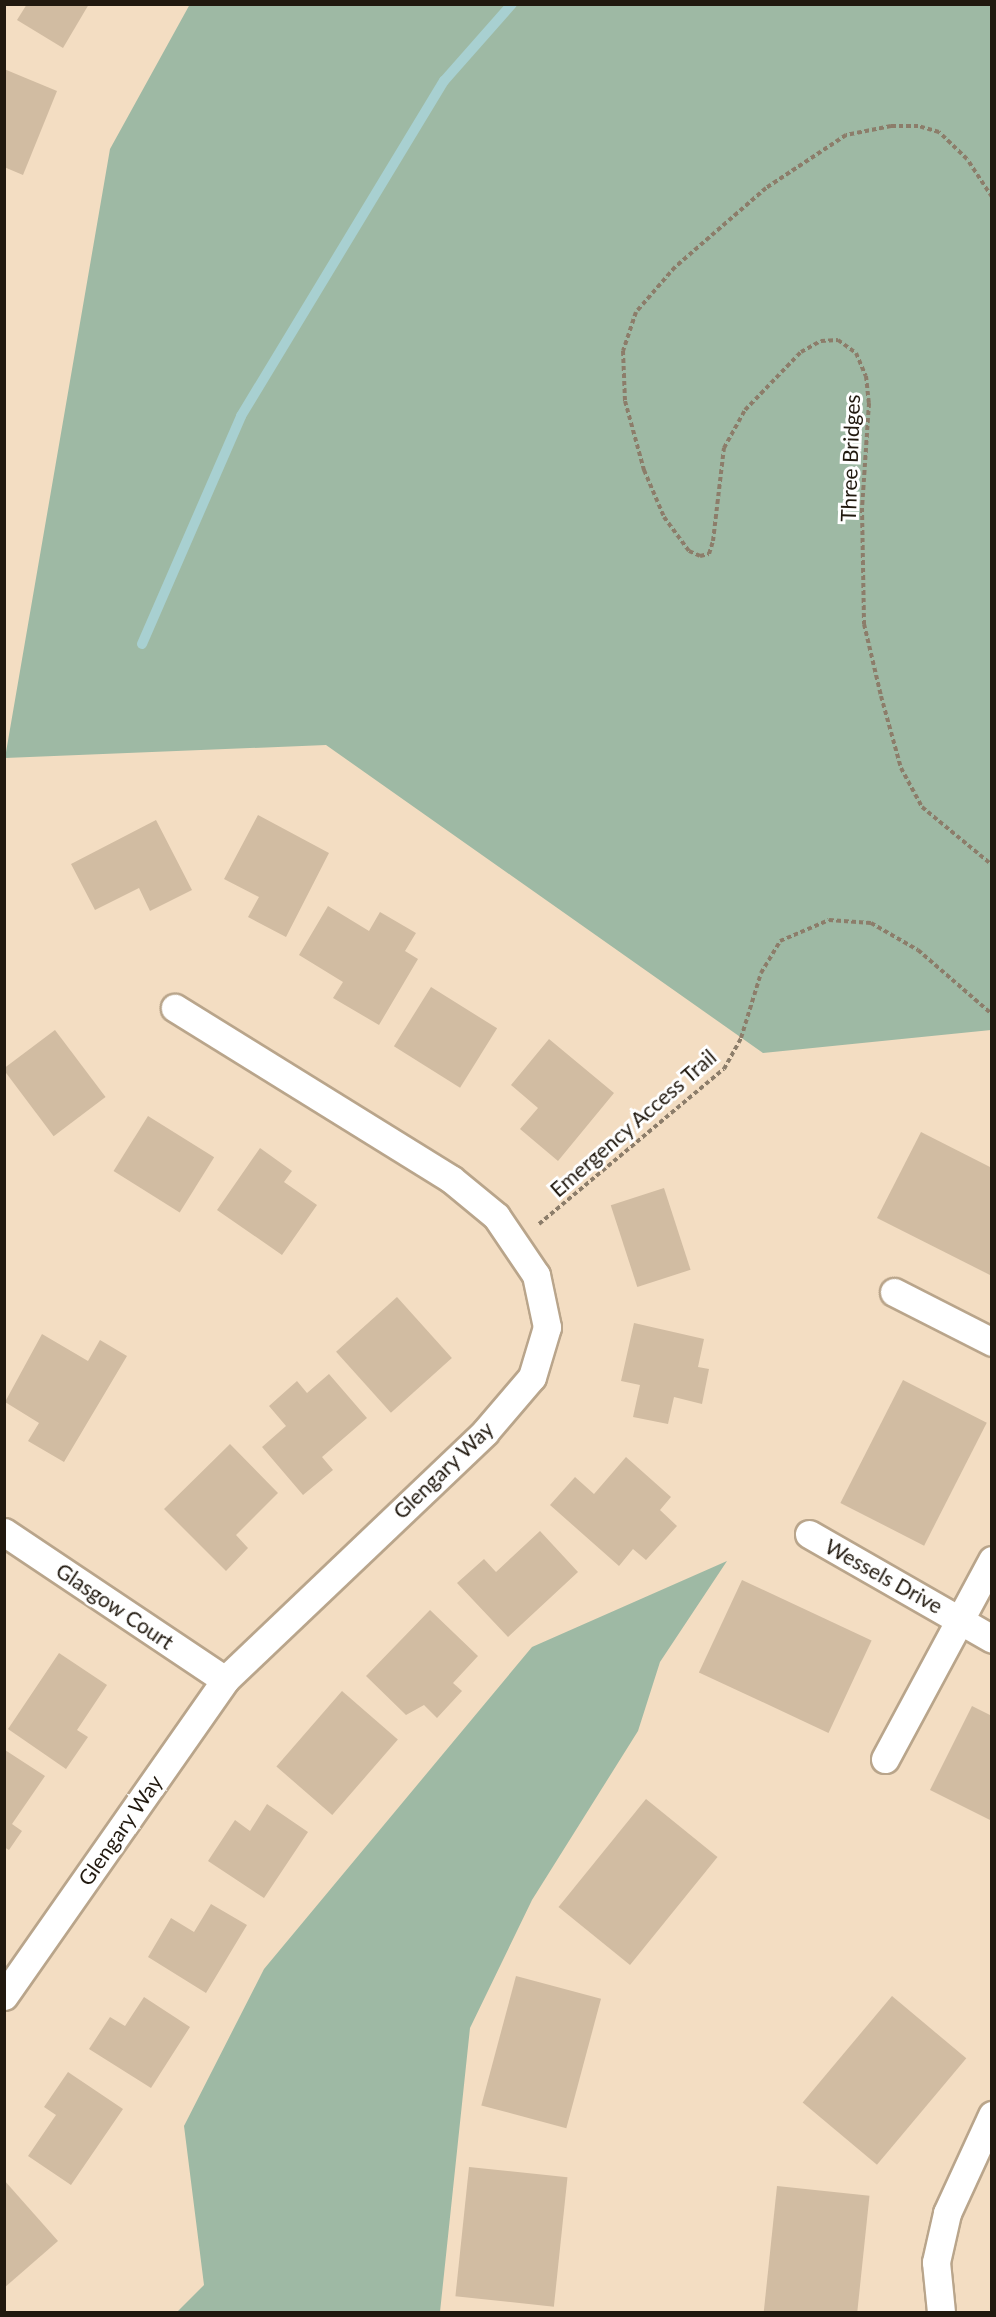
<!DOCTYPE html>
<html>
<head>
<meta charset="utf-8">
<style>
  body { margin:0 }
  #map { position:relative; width:996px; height:2317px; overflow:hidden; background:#f3ddc2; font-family:Lato,sans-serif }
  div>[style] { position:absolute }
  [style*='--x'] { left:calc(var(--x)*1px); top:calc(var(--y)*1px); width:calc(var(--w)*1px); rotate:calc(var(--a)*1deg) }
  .forest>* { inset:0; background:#9eb9a4 }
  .stream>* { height:10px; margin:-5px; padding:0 5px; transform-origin:5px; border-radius:5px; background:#a8d0d1 }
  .building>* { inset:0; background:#d1bca2; transform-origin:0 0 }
  .path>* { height:4px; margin-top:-2px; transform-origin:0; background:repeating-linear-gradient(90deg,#8c7d6a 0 4.5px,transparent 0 7.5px) }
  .roads { filter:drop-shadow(2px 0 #b9a58b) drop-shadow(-2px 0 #b9a58b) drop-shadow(0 2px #b9a58b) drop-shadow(0 -2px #b9a58b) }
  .minor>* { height:27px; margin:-13.5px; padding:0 13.5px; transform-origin:13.5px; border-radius:13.5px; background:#fff }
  span { translate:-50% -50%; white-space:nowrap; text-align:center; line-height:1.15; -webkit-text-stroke:6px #fff; paint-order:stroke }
  .street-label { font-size:21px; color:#21190f }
  .frame { position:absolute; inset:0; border:6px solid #21190f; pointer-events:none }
</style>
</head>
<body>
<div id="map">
  <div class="forest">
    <div style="clip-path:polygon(190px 4px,991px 5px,991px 1030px,763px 1053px,326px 745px,5px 758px,110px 149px)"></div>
    <div style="clip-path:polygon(727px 1561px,660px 1662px,638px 1731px,532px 1900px,470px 2028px,440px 2312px,177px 2312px,204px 2285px,184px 2126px,264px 1969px,532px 1647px)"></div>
  </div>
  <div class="stream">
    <div style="--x:142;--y:644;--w:249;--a:-66.5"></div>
    <div style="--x:241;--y:416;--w:392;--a:-58.8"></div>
    <div style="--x:444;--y:81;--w:103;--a:-48.6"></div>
  </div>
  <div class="building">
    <div style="clip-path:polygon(27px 4px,89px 4px,63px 48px,17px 20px)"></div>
    <div style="clip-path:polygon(4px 69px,57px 91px,23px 175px,4px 167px)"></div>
    <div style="clip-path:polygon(258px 815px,329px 853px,286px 937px,248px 917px,259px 897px,224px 879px)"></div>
    <div style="clip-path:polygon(156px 820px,192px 890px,150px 911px,139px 888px,95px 910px,71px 864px)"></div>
    <div style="clip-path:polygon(328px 906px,369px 931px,380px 912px,416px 933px,405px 951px,418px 959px,379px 1025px,333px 998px,343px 982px,299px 955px)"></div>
    <div style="left:431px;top:987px;width:78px;height:70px;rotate:32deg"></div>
    <div style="left:55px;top:1030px;width:84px;height:65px;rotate:53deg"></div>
    <div style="clip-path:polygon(549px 1039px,614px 1093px,558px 1161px,520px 1129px,538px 1108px,511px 1085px)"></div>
    <div style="left:148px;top:1116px;width:78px;height:65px;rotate:32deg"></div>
    <div style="clip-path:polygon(921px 1132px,992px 1168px,992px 1276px,877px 1218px)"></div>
    <div style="clip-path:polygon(260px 1148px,292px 1171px,284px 1182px,317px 1205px,282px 1255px,217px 1210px)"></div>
    <div style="left:664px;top:1188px;width:86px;height:56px;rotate:72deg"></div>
    <div style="left:397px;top:1297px;width:82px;height:82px;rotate:48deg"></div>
    <div style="clip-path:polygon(634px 1323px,704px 1339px,698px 1367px,709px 1369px,702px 1404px,674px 1397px,668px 1424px,633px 1417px,640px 1385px,621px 1381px)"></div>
    <div style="clip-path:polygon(42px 1334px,88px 1361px,100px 1340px,127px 1356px,64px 1462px,28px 1441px,39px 1423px,5px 1402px)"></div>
    <div style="clip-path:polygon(329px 1374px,367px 1418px,322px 1457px,333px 1470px,303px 1495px,262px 1447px,286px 1426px,269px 1406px,297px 1381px,307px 1393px)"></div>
    <div style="left:903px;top:1380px;width:94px;height:138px;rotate:27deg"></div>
    <div style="clip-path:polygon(230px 1444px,278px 1493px,236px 1535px,248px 1548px,226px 1571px,164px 1509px)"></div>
    <div style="clip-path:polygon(626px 1457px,671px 1497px,660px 1510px,677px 1526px,646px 1560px,633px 1549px,619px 1566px,550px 1505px,575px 1477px,594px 1494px)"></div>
    <div style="clip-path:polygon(540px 1531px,578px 1572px,508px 1637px,457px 1583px,484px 1559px,496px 1572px)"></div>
    <div style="left:742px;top:1580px;width:143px;height:102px;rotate:25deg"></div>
    <div style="clip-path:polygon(430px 1610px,478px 1656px,453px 1683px,462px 1691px,437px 1718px,424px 1705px,406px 1715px,366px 1676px)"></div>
    <div style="clip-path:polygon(59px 1653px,107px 1685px,77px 1730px,88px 1737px,66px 1769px,8px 1729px)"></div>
    <div style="left:342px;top:1691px;width:74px;height:100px;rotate:41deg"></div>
    <div style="clip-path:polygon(972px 1706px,992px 1716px,992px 1821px,930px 1790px)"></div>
    <div style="clip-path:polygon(5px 1750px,45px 1776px,12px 1824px,22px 1831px,9px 1850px,4px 1847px)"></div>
    <div style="left:646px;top:1799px;width:92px;height:139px;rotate:39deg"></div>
    <div style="clip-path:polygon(267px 1804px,308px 1832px,264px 1898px,208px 1861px,235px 1820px,250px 1831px)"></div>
    <div style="clip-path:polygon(211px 1904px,247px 1925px,206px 1993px,148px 1957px,171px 1918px,194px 1932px)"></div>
    <div style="left:516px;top:1976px;width:88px;height:134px;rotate:15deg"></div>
    <div style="left:892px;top:1996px;width:97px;height:139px;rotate:40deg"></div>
    <div style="clip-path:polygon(144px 1997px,190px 2027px,151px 2088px,89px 2049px,110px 2017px,125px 2026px)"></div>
    <div style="clip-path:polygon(68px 2072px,123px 2109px,71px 2185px,28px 2156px,56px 2115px,44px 2107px)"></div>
    <div style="left:469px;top:2167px;width:99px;height:130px;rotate:6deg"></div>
    <div style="clip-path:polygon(4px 2180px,58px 2241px,4px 2288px)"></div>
    <div style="left:777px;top:2186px;width:93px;height:126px;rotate:6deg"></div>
  </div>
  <div class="path">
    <div style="--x:992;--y:197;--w:45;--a:-123.3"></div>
    <div style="--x:967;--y:159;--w:39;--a:-136"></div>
    <div style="--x:939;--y:132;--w:22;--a:-164"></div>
    <div style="--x:918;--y:126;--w:27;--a:180"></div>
    <div style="--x:891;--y:126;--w:46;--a:168.7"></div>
    <div style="--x:846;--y:135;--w:96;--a:146.5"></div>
    <div style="--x:766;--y:188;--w:121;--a:139"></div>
    <div style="--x:675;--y:267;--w:60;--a:130.9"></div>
    <div style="--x:636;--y:312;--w:41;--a:108.4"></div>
    <div style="--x:623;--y:351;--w:50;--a:87.7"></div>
    <div style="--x:625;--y:401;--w:72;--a:74.6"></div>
    <div style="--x:644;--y:470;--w:51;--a:66.9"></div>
    <div style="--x:664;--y:517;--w:42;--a:53.7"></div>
    <div style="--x:689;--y:551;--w:12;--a:24"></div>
    <div style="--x:700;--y:556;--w:9;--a:-13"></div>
    <div style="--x:709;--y:554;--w:14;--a:-73"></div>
    <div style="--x:713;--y:541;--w:94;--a:-83.3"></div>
    <div style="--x:724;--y:448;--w:43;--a:-61.1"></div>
    <div style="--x:745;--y:410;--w:81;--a:-46"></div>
    <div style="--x:801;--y:352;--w:23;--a:-29"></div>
    <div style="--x:821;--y:341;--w:17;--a:-3"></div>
    <div style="--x:838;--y:340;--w:22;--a:36"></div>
    <div style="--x:856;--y:353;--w:25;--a:67"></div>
    <div style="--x:866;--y:376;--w:27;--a:84"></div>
    <div style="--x:869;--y:403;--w:105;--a:93.8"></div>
    <div style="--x:862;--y:508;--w:116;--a:89"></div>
    <div style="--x:864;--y:624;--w:74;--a:76.7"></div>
    <div style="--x:881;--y:696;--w:75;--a:74.5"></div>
    <div style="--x:901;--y:768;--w:44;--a:61.7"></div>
    <div style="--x:922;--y:807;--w:91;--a:39.6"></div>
    <div style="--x:539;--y:1224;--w:241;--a:-40"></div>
    <div style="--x:724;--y:1069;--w:35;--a:-61"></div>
    <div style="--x:741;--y:1038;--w:68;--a:-72.9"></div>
    <div style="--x:761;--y:973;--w:37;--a:-59"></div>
    <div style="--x:780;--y:941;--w:53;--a:-23.2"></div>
    <div style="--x:829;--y:920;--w:42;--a:4.1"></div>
    <div style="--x:871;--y:923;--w:54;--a:29.9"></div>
    <div style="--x:918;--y:950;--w:98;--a:40.9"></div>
  </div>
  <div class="roads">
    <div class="minor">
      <div style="--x:894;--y:1292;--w:110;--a:27"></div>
      <div style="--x:4;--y:1532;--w:266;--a:33.8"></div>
      <div style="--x:809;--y:1534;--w:211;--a:29.8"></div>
      <div style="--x:885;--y:1759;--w:226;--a:-61.7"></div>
      <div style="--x:4;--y:1996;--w:386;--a:-55"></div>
      <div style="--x:225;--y:1680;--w:359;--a:-43.6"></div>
      <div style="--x:485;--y:1432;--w:72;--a:-49.5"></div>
      <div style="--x:532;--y:1377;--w:52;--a:-73.3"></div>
      <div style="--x:547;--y:1327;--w:53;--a:-101.9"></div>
      <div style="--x:536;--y:1275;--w:71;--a:-124.1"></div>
      <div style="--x:496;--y:1216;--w:58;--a:-140.6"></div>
      <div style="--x:451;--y:1179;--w:325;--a:-148.2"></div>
      <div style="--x:941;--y:2312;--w:50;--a:-95.7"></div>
      <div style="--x:936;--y:2262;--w:50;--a:-77.3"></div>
      <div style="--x:947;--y:2213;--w:108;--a:-65.3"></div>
    </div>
  </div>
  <div class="street-label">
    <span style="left:850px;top:458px;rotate:-88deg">Three Bridges</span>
    <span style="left:633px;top:1123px;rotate:-41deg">Emergency Access Trail</span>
    <span style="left:443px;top:1470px;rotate:-44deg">Glengary Way</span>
    <span style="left:884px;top:1576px;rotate:29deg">Wessels Drive</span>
    <span style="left:115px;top:1606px;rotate:34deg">Glasgow Court</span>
    <span style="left:120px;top:1830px;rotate:-55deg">Glengary Way</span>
  </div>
  <div class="frame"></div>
</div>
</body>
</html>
